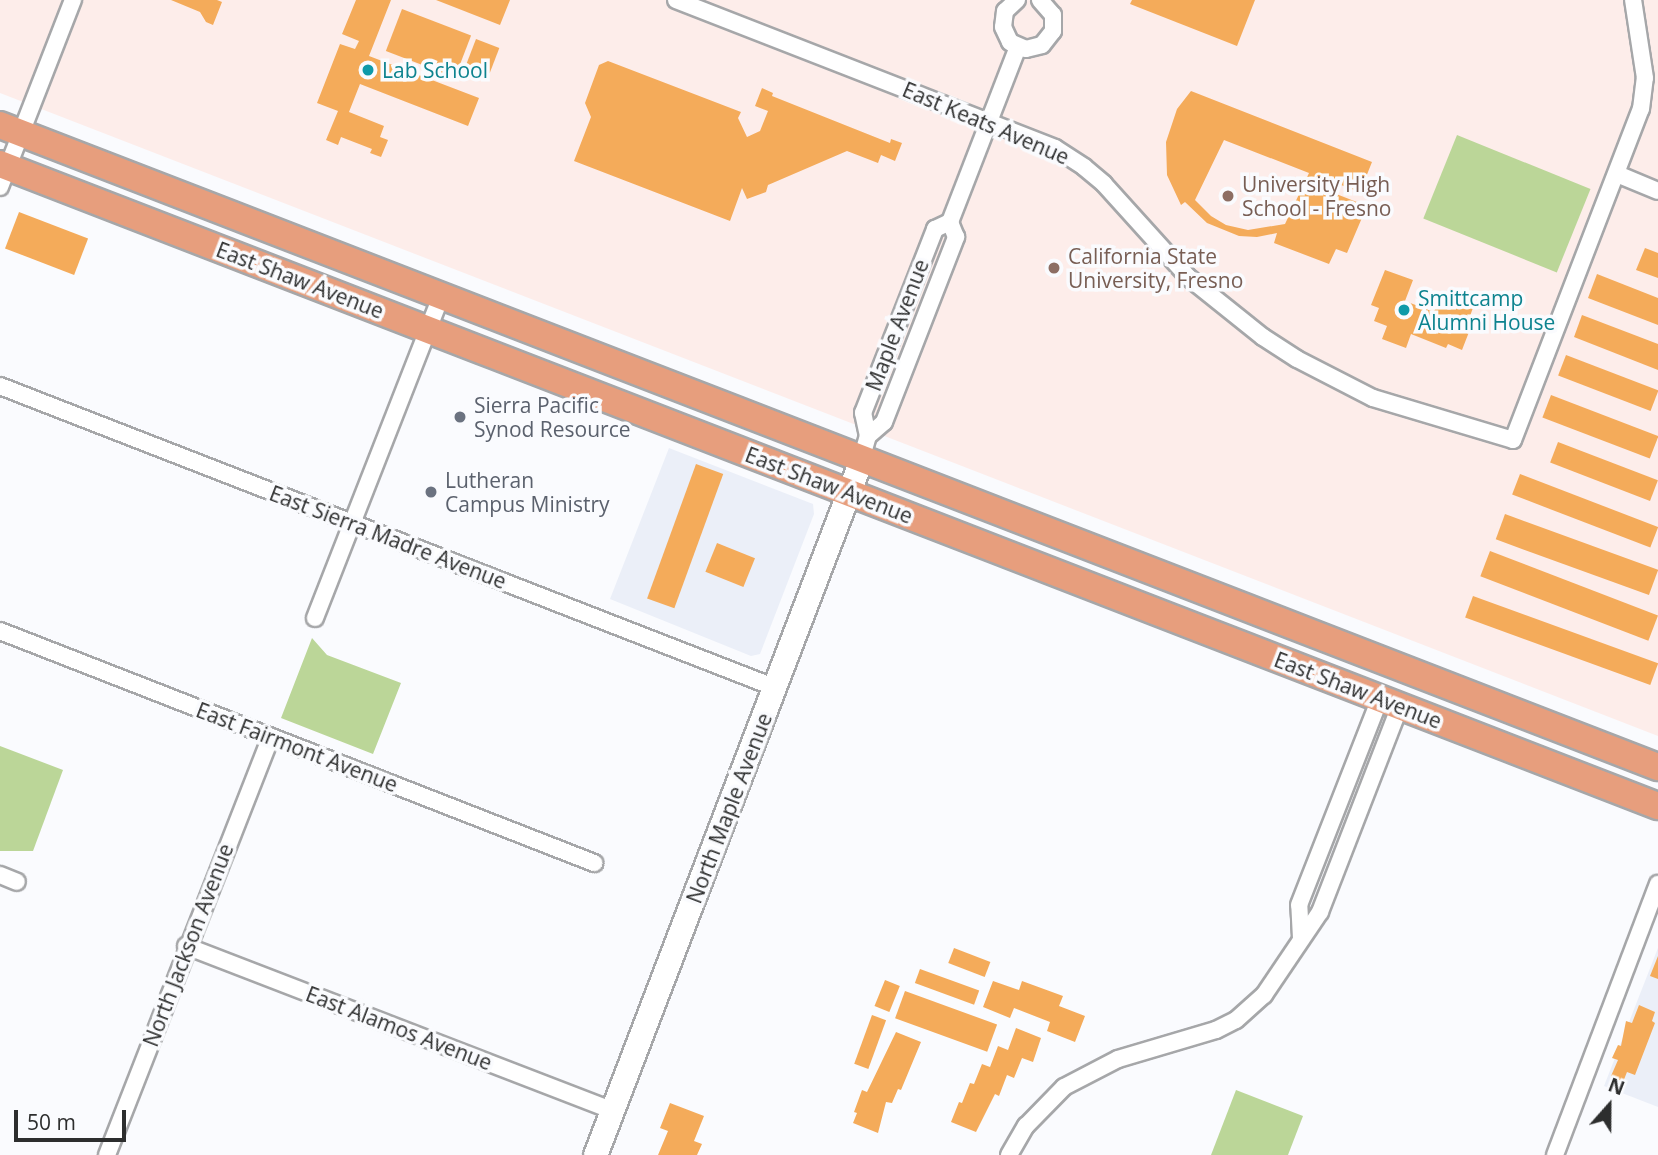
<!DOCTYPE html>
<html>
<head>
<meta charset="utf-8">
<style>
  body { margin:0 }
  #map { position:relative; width:1658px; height:1155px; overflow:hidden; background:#fafbfe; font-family:"Open Sans",sans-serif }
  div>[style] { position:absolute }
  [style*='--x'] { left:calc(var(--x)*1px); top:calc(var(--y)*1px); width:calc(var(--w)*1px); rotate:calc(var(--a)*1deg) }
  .built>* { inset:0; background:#ebeff8 }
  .education>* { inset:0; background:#fdedea }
  .green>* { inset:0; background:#bbd698; transform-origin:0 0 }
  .building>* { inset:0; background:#f4ab5a; transform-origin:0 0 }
  .roads { filter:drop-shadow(2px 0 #a6a7a9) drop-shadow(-2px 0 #a6a7a9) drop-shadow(0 2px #a6a7a9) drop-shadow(0 -2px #a6a7a9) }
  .street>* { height:16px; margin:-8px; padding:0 8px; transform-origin:8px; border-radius:8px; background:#fff }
  .secondary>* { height:23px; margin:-11.5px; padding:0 11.5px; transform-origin:11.5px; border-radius:11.5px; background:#fff }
  .primary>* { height:26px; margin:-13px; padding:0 13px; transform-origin:13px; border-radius:13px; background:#e79e7d }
  .dots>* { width:19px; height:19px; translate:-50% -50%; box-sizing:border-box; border:4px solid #fafbfe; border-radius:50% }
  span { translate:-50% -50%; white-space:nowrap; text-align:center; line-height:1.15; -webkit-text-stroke:7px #fafbfe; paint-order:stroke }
  .culture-label { font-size:21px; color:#0d838f }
  .left { translate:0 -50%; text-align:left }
  .street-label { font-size:21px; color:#2d2e2e }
  .education-label { font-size:21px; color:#785e54 }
  .worship-label { font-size:21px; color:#5b616d }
  .north { position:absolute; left:1574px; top:1071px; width:70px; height:70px; -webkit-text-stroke:5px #fafbfe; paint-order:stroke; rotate:21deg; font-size:19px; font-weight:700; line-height:28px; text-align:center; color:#2d2e2e }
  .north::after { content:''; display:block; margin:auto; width:24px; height:32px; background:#2d2e2e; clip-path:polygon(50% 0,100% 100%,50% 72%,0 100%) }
  .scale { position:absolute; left:14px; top:1110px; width:112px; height:32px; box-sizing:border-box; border:4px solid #2d2e2e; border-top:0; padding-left:9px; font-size:21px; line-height:24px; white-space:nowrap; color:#2d2e2e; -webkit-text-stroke:5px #fafbfe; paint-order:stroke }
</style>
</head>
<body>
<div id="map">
  <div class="built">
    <div style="clip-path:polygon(669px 448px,813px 504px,814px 514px,760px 654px,751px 656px,610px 599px)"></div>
    <div style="clip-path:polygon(1658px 948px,1658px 1107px,1604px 1086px)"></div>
  </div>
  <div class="education">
    <div style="clip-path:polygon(0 0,1658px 0,1658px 736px,0 93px)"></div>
  </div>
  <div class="green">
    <div style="left:1457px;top:135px;width:144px;height:90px;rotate:22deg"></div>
    <div style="clip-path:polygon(312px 638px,327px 655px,401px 683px,373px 754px,281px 718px)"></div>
    <div style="clip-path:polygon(0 746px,63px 770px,33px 851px,0 851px)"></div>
    <div style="clip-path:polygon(1236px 1090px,1303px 1116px,1288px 1155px,1211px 1155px)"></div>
  </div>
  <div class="building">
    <div style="clip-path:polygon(161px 0,217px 0,222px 2px,213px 25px,206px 22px,200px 12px,171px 0)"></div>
    <div style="clip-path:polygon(356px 0,391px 0,369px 56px,479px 98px,468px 126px,360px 84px,349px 112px,384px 126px,380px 137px,388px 140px,381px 157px,370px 153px,372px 149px,341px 137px,338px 145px,326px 140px,338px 111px,317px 103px,340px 44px,355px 49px,359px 41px,342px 34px)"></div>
    <div style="clip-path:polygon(436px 0,510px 0,500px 25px)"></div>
    <div style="clip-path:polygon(1132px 0,1255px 0,1237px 46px,1130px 4px)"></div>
    <div style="left:402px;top:9px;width:74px;height:45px;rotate:21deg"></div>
    <div style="left:476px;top:39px;width:25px;height:27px;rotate:21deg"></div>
    <div style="clip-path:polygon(608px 61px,741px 112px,738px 118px,747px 137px,760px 131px,768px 111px,755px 106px,762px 88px,773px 93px,772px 96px,890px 143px,891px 139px,902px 143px,895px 161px,881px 155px,878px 163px,847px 151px,768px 185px,766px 192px,747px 199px,742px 188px,730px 221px,574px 161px,591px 117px,585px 103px,599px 65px)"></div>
    <div style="clip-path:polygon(evenodd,1191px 91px,1372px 162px,1360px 192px,1330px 181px,1326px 190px,1367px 206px,1347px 253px,1336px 249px,1329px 264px,1274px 243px,1277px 233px,1257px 237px,1239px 236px,1207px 223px,1185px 202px,1181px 205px,1167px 175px,1166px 142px,1177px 109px,1191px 91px,1224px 140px,1309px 173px,1285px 224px,1248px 230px,1226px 225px,1211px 216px,1195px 200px,1224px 140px)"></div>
    <div style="left:19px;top:212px;width:74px;height:39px;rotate:21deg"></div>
    <div style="clip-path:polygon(1645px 248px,1658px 253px,1658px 278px,1636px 270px)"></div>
    <div style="clip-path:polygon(1385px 270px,1413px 280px,1405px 301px,1434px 312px,1441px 292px,1474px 305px,1465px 330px,1469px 332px,1462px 350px,1448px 344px,1446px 348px,1411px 334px,1406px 348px,1382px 339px,1387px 326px,1374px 321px,1379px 308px,1371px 305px)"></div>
    <div style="clip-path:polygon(1597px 274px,1658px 298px,1658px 325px,1588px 298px)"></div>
    <div style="clip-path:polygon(1582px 315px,1658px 344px,1658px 370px,1574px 337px)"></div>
    <div style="left:1566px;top:355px;width:99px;height:22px;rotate:21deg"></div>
    <div style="left:1551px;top:395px;width:115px;height:24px;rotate:21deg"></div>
    <div style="left:1558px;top:442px;width:107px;height:22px;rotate:21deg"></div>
    <div style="left:696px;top:464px;width:29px;height:143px;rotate:20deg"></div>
    <div style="left:1520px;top:474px;width:148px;height:22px;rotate:21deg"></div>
    <div style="left:1505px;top:514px;width:163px;height:27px;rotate:20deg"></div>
    <div style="left:717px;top:543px;width:41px;height:31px;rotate:22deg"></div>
    <div style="left:1490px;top:551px;width:180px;height:27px;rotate:21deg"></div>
    <div style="left:1473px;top:596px;width:197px;height:23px;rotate:20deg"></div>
    <div style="left:954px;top:948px;width:39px;height:16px;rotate:21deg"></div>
    <div style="clip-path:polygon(1658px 956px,1658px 979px,1650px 976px)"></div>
    <div style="left:920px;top:969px;width:63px;height:15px;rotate:20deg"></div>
    <div style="left:885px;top:980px;width:16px;height:28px;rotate:22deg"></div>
    <div style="clip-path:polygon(993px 981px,1019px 990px,1022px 981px,1063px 996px,1059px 1006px,1085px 1016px,1075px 1042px,1047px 1031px,1050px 1022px,1014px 1008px,1010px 1018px,983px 1007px)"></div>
    <div style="left:905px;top:991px;width:98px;height:29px;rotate:20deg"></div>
    <div style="clip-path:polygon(1639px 1005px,1655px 1012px,1652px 1021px,1655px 1023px,1635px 1075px,1627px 1072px,1623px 1082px,1611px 1076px,1618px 1060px,1612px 1058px,1618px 1045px,1621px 1046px,1626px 1021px,1632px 1023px)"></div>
    <div style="left:872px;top:1015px;width:15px;height:52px;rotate:20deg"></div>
    <div style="clip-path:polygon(1016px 1028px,1041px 1038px,1033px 1062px,1022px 1058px,1014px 1078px,1007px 1075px,999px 1096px,995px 1094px,976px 1132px,951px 1122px,959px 1102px,962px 1103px,970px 1083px,974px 1084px,982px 1064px,990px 1067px,998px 1046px,1008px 1050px)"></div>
    <div style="clip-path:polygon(896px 1032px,921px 1042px,901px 1090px,898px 1089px,892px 1103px,886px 1102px,878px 1133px,853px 1123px,857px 1113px,854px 1112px,862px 1090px,867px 1092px)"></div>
    <div style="clip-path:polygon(670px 1103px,704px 1116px,694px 1141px,702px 1144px,697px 1155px,658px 1155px,668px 1131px,660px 1128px)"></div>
  </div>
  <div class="roads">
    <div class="street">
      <div style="--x:676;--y:0;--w:407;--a:21.3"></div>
      <div style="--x:1055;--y:148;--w:35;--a:33"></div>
      <div style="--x:1084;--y:167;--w:26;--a:40"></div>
      <div style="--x:1104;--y:184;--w:125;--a:47.9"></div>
      <div style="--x:1188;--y:277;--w:96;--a:38.7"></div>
      <div style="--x:1263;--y:337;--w:40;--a:32.9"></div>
      <div style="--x:1297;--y:359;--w:85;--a:27.2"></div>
      <div style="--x:1373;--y:398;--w:146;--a:16.7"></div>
      <div style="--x:1513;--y:440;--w:355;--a:-68.9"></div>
      <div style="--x:1641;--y:109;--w:31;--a:-83"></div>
      <div style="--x:1645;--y:78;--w:79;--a:-98.7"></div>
      <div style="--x:1017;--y:0;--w:16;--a:137"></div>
      <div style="--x:1005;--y:11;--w:16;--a:97"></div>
      <div style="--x:1003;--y:27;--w:17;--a:65"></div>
      <div style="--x:1010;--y:42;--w:17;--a:24"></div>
      <div style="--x:1026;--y:49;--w:16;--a:-14"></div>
      <div style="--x:1042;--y:45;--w:18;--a:-52"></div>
      <div style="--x:1053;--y:31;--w:16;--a:-90"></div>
      <div style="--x:1053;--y:15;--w:20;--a:-131"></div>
      <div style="--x:1617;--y:174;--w:44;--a:22.5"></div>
      <div style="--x:0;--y:187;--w:201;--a:-68.7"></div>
      <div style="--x:0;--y:386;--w:833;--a:21.26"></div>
      <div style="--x:868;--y:436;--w:21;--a:-41"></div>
      <div style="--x:884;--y:422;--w:199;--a:-68.7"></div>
      <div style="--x:956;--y:237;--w:16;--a:-112"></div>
      <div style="--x:861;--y:460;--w:25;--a:-74"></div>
      <div style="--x:868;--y:436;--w:24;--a:-102"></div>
      <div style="--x:863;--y:413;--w:198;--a:-68.6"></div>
      <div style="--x:935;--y:229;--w:17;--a:-25"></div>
      <div style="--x:950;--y:222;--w:188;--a:-68.8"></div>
      <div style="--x:315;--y:618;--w:346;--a:-68.6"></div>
      <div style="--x:0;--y:631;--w:638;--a:21.33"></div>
      <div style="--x:0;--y:875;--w:18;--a:22"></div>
      <div style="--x:1301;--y:938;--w:33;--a:-93"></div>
      <div style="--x:1299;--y:905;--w:222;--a:-68.6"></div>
      <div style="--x:186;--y:946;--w:456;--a:21.1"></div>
      <div style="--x:107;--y:1155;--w:449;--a:-68.6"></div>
      <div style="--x:1009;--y:1155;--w:34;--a:-60"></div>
      <div style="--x:1026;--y:1126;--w:54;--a:-45.7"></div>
      <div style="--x:1064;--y:1087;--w:61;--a:-27.4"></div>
      <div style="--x:1118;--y:1059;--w:102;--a:-16.5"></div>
      <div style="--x:1216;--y:1030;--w:22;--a:-27"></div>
      <div style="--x:1236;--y:1020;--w:38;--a:-42"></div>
      <div style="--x:1264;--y:995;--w:100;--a:-56"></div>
      <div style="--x:1320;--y:912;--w:221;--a:-68.8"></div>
      <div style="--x:1555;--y:1155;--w:290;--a:-69.2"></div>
    </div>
    <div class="secondary">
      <div style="--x:595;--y:1155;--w:744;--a:-69.06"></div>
    </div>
    <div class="primary">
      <div style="--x:0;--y:125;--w:1778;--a:21.17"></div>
      <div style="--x:0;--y:164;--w:1778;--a:21.17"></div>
    </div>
  </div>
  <div class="dots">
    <div style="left:368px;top:70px;background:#0f9aa8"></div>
    <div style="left:1228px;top:196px;background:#8d6e63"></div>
    <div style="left:1054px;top:268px;background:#8d6e63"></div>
    <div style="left:1404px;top:310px;background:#0f9aa8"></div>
    <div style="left:460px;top:417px;background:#6b7280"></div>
    <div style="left:431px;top:492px;background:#6b7280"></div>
  </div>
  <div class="culture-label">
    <span class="left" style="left:382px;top:70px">Lab School</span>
    <span class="left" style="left:1418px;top:310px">Smittcamp<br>Alumni House</span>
  </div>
  <div class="street-label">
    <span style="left:986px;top:123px;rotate:23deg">East Keats Avenue</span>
    <span style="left:300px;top:280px;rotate:21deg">East Shaw Avenue</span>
    <span style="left:897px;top:325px;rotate:-69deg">Maple Avenue</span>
    <span style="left:829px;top:485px;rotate:21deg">East Shaw Avenue</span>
    <span style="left:388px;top:537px;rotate:21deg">East Sierra Madre Avenue</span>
    <span style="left:1358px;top:690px;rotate:21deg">East Shaw Avenue</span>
    <span style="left:297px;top:747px;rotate:21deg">East Fairmont Avenue</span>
    <span style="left:729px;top:808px;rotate:-69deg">North Maple Avenue</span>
    <span style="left:188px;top:945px;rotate:-69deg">North Jackson Avenue</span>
    <span style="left:399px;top:1028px;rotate:21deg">East Alamos Avenue</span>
  </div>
  <div class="education-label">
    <span class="left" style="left:1242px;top:196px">University High<br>School - Fresno</span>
    <span class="left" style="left:1068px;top:268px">California State<br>University, Fresno</span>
  </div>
  <div class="worship-label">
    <span class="left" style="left:474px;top:417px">Sierra Pacific<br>Synod Resource</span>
    <span class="left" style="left:445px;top:492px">Lutheran<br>Campus Ministry</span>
  </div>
  <div class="north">N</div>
  <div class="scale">50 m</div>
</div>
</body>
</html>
